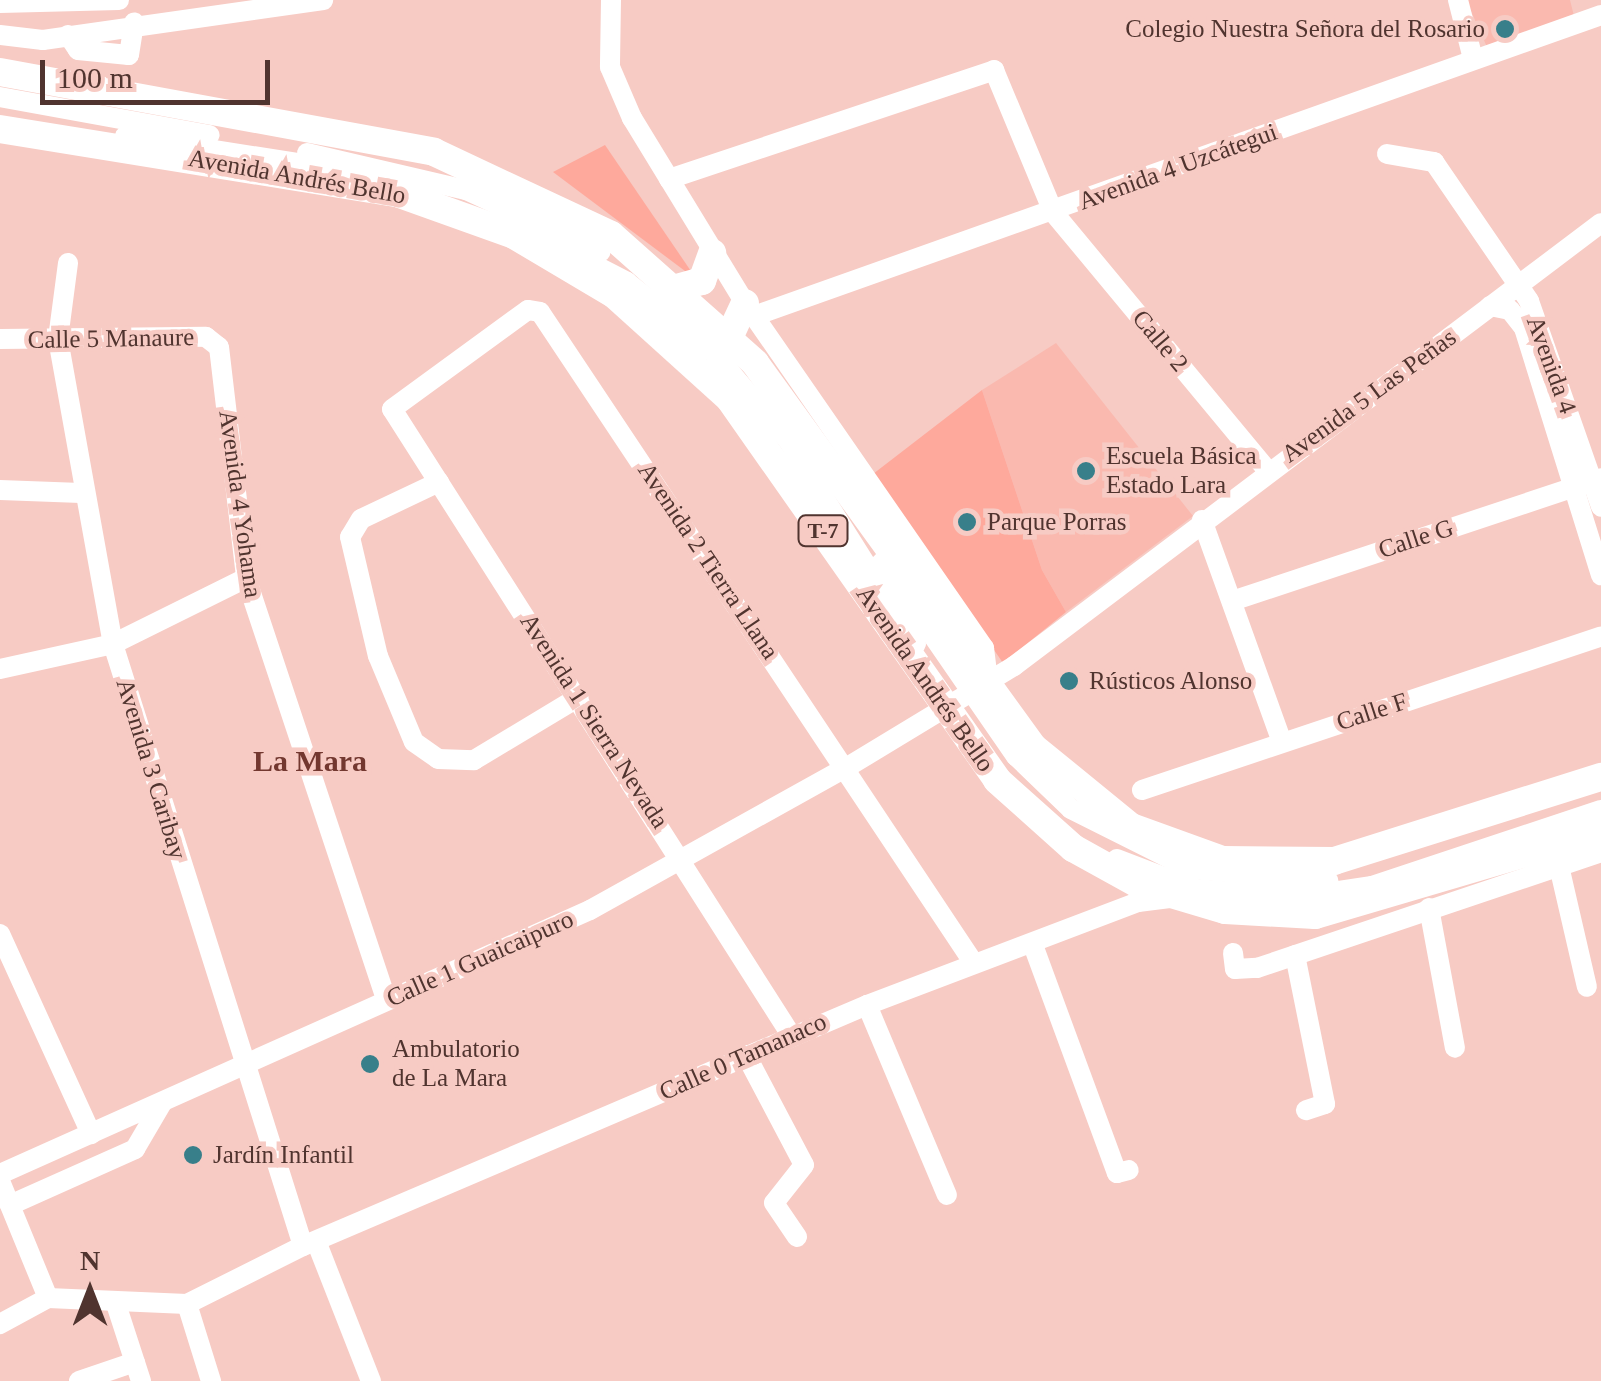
<!DOCTYPE html>
<html>
<head>
<meta charset="utf-8">
<style>
  body { margin:0 }
  #map { position:relative; width:1601px; height:1381px; overflow:hidden; background:#f7cbc4; font-family:"Times New Roman",serif }
  div>[style] { position:absolute }
  [style*='--x'] { left:calc(var(--x)*1px); top:calc(var(--y)*1px); width:calc(var(--w)*1px); rotate:calc(var(--a)*1deg) }
  .built>* { inset:0; background:#fab9af }
  .green>* { inset:0; background:#fea99c }
  .minor>* { height:20px; margin:-10px; padding:0 10px; transform-origin:10px; border-radius:10px; background:#fff }
  .highway>* { height:28px; margin:-14px; padding:0 14px; transform-origin:14px; border-radius:14px; background:#fff }
  .dots>* { width:28px; height:28px; translate:-50% -50%; box-sizing:border-box; border:5px solid #f7cbc4; border-radius:50% }
  span { translate:-50% -50%; white-space:nowrap; text-align:center; line-height:1.15; -webkit-text-stroke:9px #f7cbc4; paint-order:stroke }
  .shield-label span { padding:2px 8px; background:#f7cbc4; border:2px solid; border-radius:8px; -webkit-text-stroke-width:0 }
  .shield-label { font-size:22px; color:#50342f; font-weight:700 }
  .poi-label { font-size:25px; color:#50342f }
  .right { translate:-100% -50%; text-align:right }
  .left { translate:0 -50%; text-align:left }
  .street-label { font-size:25px; color:#50342f }
  .quarter-label { font-size:30px; color:#733830; font-weight:700 }
  .north { position:absolute; left:40px; top:1241px; width:100px; height:100px; -webkit-text-stroke:8px #f7cbc4; paint-order:stroke; rotate:0deg; font-size:28px; font-weight:700; line-height:40px; text-align:center; color:#50342f }
  .north::after { content:''; display:block; margin:auto; width:35px; height:45px; background:#50342f; clip-path:polygon(50% 0,100% 100%,50% 72%,0 100%) }
  .scale { position:absolute; left:40px; top:60px; width:230px; height:45px; box-sizing:border-box; border:5px solid #50342f; border-top:0; padding-left:12px; font-size:30px; line-height:35px; white-space:nowrap; color:#50342f; -webkit-text-stroke:8px #f7cbc4; paint-order:stroke }
</style>
</head>
<body>
<div id="map">
  <div class="built">
    <div style="clip-path:polygon(1466px 0,1570px 0,1574px 16px,1487px 47px)"></div>
    <div style="clip-path:polygon(1056px 343px,1193px 516px,1066px 612px,1042px 570px,982px 390px)"></div>
  </div>
  <div class="green">
    <div style="clip-path:polygon(605px 145px,697px 280px,553px 172px)"></div>
    <div style="clip-path:polygon(982px 390px,1042px 570px,1066px 612px,1003px 663px,873px 474px)"></div>
  </div>
  <div class="minor">
    <div style="--x:611;--y:0;--w:67;--a:90.9"></div>
    <div style="--x:610;--y:67;--w:56;--a:66.7"></div>
    <div style="--x:632;--y:118;--w:217;--a:58.6"></div>
    <div style="--x:745;--y:303;--w:420;--a:55.3"></div>
    <div style="--x:984;--y:648;--w:35;--a:83"></div>
    <div style="--x:1458;--y:0;--w:61;--a:75.7"></div>
    <div style="--x:0;--y:3;--w:119;--a:-1.4"></div>
    <div style="--x:0;--y:35;--w:43;--a:6.6"></div>
    <div style="--x:43;--y:40;--w:283;--a:-8.1"></div>
    <div style="--x:68;--y:35;--w:18;--a:56"></div>
    <div style="--x:78;--y:50;--w:51;--a:5.6"></div>
    <div style="--x:129;--y:55;--w:33;--a:-81"></div>
    <div style="--x:0;--y:97;--w:213;--a:10.3"></div>
    <div style="--x:125;--y:136;--w:200;--a:8.9"></div>
    <div style="--x:307;--y:153;--w:163;--a:13.1"></div>
    <div style="--x:466;--y:190;--w:148;--a:24.8"></div>
    <div style="--x:1387;--y:154;--w:48;--a:9.7"></div>
    <div style="--x:1434;--y:162;--w:168;--a:55.6"></div>
    <div style="--x:1529;--y:301;--w:218;--a:70.7"></div>
    <div style="--x:669;--y:179;--w:343;--a:-18.5"></div>
    <div style="--x:994;--y:70;--w:154;--a:67.4"></div>
    <div style="--x:1053;--y:212;--w:335;--a:50.3"></div>
    <div style="--x:540;--y:237;--w:98;--a:27.3"></div>
    <div style="--x:627;--y:282;--w:105;--a:38.4"></div>
    <div style="--x:709;--y:347;--w:121;--a:49.7"></div>
    <div style="--x:787;--y:439;--w:242;--a:57.8"></div>
    <div style="--x:68;--y:263;--w:77;--a:97.5"></div>
    <div style="--x:58;--y:339;--w:310;--a:79.8"></div>
    <div style="--x:113;--y:644;--w:631;--a:72.48"></div>
    <div style="--x:303;--y:1246;--w:613;--a:-23.14"></div>
    <div style="--x:867;--y:1005;--w:290;--a:-20.8"></div>
    <div style="--x:1138;--y:902;--w:32;--a:-7"></div>
    <div style="--x:1490;--y:306;--w:20;--a:11"></div>
    <div style="--x:1510;--y:310;--w:23;--a:52"></div>
    <div style="--x:1524;--y:328;--w:259;--a:72.7"></div>
    <div style="--x:754;--y:316;--w:899;--a:-19.56"></div>
    <div style="--x:0;--y:339;--w:206;--a:-0.6"></div>
    <div style="--x:206;--y:337;--w:16;--a:38"></div>
    <div style="--x:219;--y:347;--w:233;--a:83.3"></div>
    <div style="--x:246;--y:578;--w:445;--a:71.6"></div>
    <div style="--x:439;--y:482;--w:86;--a:154.6"></div>
    <div style="--x:361;--y:519;--w:21;--a:121"></div>
    <div style="--x:350;--y:537;--w:122;--a:76.8"></div>
    <div style="--x:378;--y:656;--w:93;--a:67.3"></div>
    <div style="--x:414;--y:742;--w:29;--a:35"></div>
    <div style="--x:438;--y:759;--w:36;--a:2"></div>
    <div style="--x:474;--y:760;--w:122;--a:-31"></div>
    <div style="--x:0;--y:490;--w:81;--a:2.1"></div>
    <div style="--x:1202;--y:520;--w:236;--a:70.2"></div>
    <div style="--x:882;--y:562;--w:236;--a:55.4"></div>
    <div style="--x:1016;--y:756;--w:76;--a:43.9"></div>
    <div style="--x:1071;--y:809;--w:134;--a:26.6"></div>
    <div style="--x:1191;--y:869;--w:138;--a:5"></div>
    <div style="--x:1232;--y:601;--w:389;--a:-18.4"></div>
    <div style="--x:0;--y:669;--w:116;--a:-12.5"></div>
    <div style="--x:113;--y:644;--w:148;--a:-26.4"></div>
    <div style="--x:1142;--y:790;--w:484;--a:-18.5"></div>
    <div style="--x:1117;--y:859;--w:84;--a:21"></div>
    <div style="--x:1195;--y:889;--w:104;--a:4.4"></div>
    <div style="--x:1299;--y:897;--w:74;--a:-8.6"></div>
    <div style="--x:1372;--y:886;--w:241;--a:-18.4"></div>
    <div style="--x:1559;--y:866;--w:124;--a:77"></div>
    <div style="--x:1429;--y:908;--w:142;--a:79.5"></div>
    <div style="--x:0;--y:934;--w:220;--a:65.5"></div>
    <div style="--x:1033;--y:945;--w:243;--a:69.8"></div>
    <div style="--x:1117;--y:1173;--w:12;--a:-14"></div>
    <div style="--x:1233;--y:953;--w:16;--a:83"></div>
    <div style="--x:1235;--y:969;--w:22;--a:-3"></div>
    <div style="--x:1257;--y:968;--w:363;--a:-18.6"></div>
    <div style="--x:1295;--y:955;--w:152;--a:78.6"></div>
    <div style="--x:1325;--y:1104;--w:20;--a:162"></div>
    <div style="--x:867;--y:1005;--w:206;--a:67.2"></div>
    <div style="--x:791;--y:1035;--w:742;--a:-122.51"></div>
    <div style="--x:392;--y:409;--w:168;--a:-36.1"></div>
    <div style="--x:528;--y:310;--w:12;--a:9"></div>
    <div style="--x:540;--y:312;--w:781;--a:56.33"></div>
    <div style="--x:746;--y:1055;--w:124;--a:62.2"></div>
    <div style="--x:804;--y:1165;--w:48;--a:128.3"></div>
    <div style="--x:774;--y:1203;--w:41;--a:55.9"></div>
    <div style="--x:0;--y:1174;--w:646;--a:-24.11"></div>
    <div style="--x:590;--y:910;--w:296;--a:-29.1"></div>
    <div style="--x:849;--y:766;--w:193;--a:-31.2"></div>
    <div style="--x:1014;--y:666;--w:735;--a:-37.04"></div>
    <div style="--x:0;--y:1181;--w:126;--a:67.7"></div>
    <div style="--x:48;--y:1298;--w:55;--a:151.6"></div>
    <div style="--x:10;--y:1205;--w:137;--a:-24.1"></div>
    <div style="--x:135;--y:1149;--w:53;--a:-59.6"></div>
    <div style="--x:318;--y:1246;--w:145;--a:68.6"></div>
    <div style="--x:48;--y:1298;--w:139;--a:2.5"></div>
    <div style="--x:187;--y:1304;--w:130;--a:-26.6"></div>
    <div style="--x:116;--y:1304;--w:81;--a:72"></div>
    <div style="--x:187;--y:1304;--w:81;--a:72.7"></div>
    <div style="--x:79;--y:1381;--w:59;--a:-18.7"></div>
  </div>
  <div class="highway">
    <div style="--x:0;--y:72;--w:441;--a:10.4"></div>
    <div style="--x:434;--y:152;--w:195;--a:25.1"></div>
    <div style="--x:611;--y:235;--w:193;--a:41.6"></div>
    <div style="--x:755;--y:363;--w:474;--a:54.1"></div>
    <div style="--x:1033;--y:747;--w:127;--a:39.2"></div>
    <div style="--x:1131;--y:827;--w:97;--a:19.9"></div>
    <div style="--x:1222;--y:860;--w:112;--a:0.5"></div>
    <div style="--x:1334;--y:861;--w:280;--a:-17.5"></div>
    <div style="--x:0;--y:129;--w:402;--a:9.2"></div>
    <div style="--x:397;--y:193;--w:124;--a:19.7"></div>
    <div style="--x:514;--y:235;--w:117;--a:30.7"></div>
    <div style="--x:615;--y:295;--w:154;--a:42.1"></div>
    <div style="--x:729;--y:398;--w:467;--a:54.9"></div>
    <div style="--x:997;--y:780;--w:102;--a:41.8"></div>
    <div style="--x:1073;--y:848;--w:74;--a:29"></div>
    <div style="--x:1138;--y:884;--w:91;--a:16.6"></div>
    <div style="--x:1225;--y:910;--w:90;--a:3.2"></div>
    <div style="--x:1315;--y:915;--w:298;--a:-16.4"></div>
    <div style="--x:677;--y:288;--w:26;--a:-16"></div>
    <div style="--x:702;--y:281;--w:30;--a:-70"></div>
    <div style="--x:675;--y:331;--w:27;--a:34"></div>
    <div style="--x:697;--y:346;--w:29;--a:-4"></div>
    <div style="--x:726;--y:344;--w:45;--a:-65.1"></div>
  </div>
  <div class="dots">
    <div style="left:1505px;top:29px;background:#387f8a"></div>
    <div style="left:1086px;top:471px;background:#387f8a"></div>
    <div style="left:967px;top:522px;background:#387f8a"></div>
    <div style="left:1069px;top:681px;background:#387f8a"></div>
    <div style="left:370px;top:1064px;background:#387f8a"></div>
    <div style="left:193px;top:1155px;background:#387f8a"></div>
  </div>
  <div class="shield-label">
    <span style="left:823px;top:531px">T-7</span>
  </div>
  <div class="poi-label">
    <span class="right" style="left:1485px;top:29px">Colegio Nuestra Señora del Rosario</span>
    <span class="left" style="left:1106px;top:471px">Escuela Básica<br>Estado Lara</span>
    <span class="left" style="left:987px;top:522px">Parque Porras</span>
    <span class="left" style="left:1089px;top:681px">Rústicos Alonso</span>
    <span class="left" style="left:392px;top:1064px">Ambulatorio<br>de La Mara</span>
    <span class="left" style="left:213px;top:1155px">Jardín Infantil</span>
  </div>
  <div class="street-label">
    <span style="left:1178px;top:167px;rotate:-20deg">Avenida 4 Uzcátegui</span>
    <span style="left:297px;top:177px;rotate:10deg">Avenida Andrés Bello</span>
    <span style="left:111px;top:339px;rotate:-1deg">Calle 5 Manaure</span>
    <span style="left:1160px;top:341px;rotate:50deg">Calle 2</span>
    <span style="left:1551px;top:365px;rotate:70deg">Avenida 4</span>
    <span style="left:1369px;top:396px;rotate:-36deg">Avenida 5 Las Peñas</span>
    <span style="left:240px;top:504px;rotate:82deg">Avenida 4 Yohama</span>
    <span style="left:1416px;top:539px;rotate:-18deg">Calle G</span>
    <span style="left:708px;top:561px;rotate:56deg">Avenida 2 Tierra Llana</span>
    <span style="left:925px;top:679px;rotate:55deg">Avenida Andrés Bello</span>
    <span style="left:1372px;top:712px;rotate:-18deg">Calle F</span>
    <span style="left:594px;top:721px;rotate:57deg">Avenida 1 Sierra Nevada</span>
    <span style="left:151px;top:769px;rotate:73deg">Avenida 3 Caribay</span>
    <span style="left:480px;top:959px;rotate:-24deg">Calle 1 Guaicaipuro</span>
    <span style="left:743px;top:1057px;rotate:-24deg">Calle 0 Tamanaco</span>
  </div>
  <div class="quarter-label">
    <span style="left:310px;top:761px">La Mara</span>
  </div>
  <div class="north">N</div>
  <div class="scale">100 m</div>
</div>
</body>
</html>
